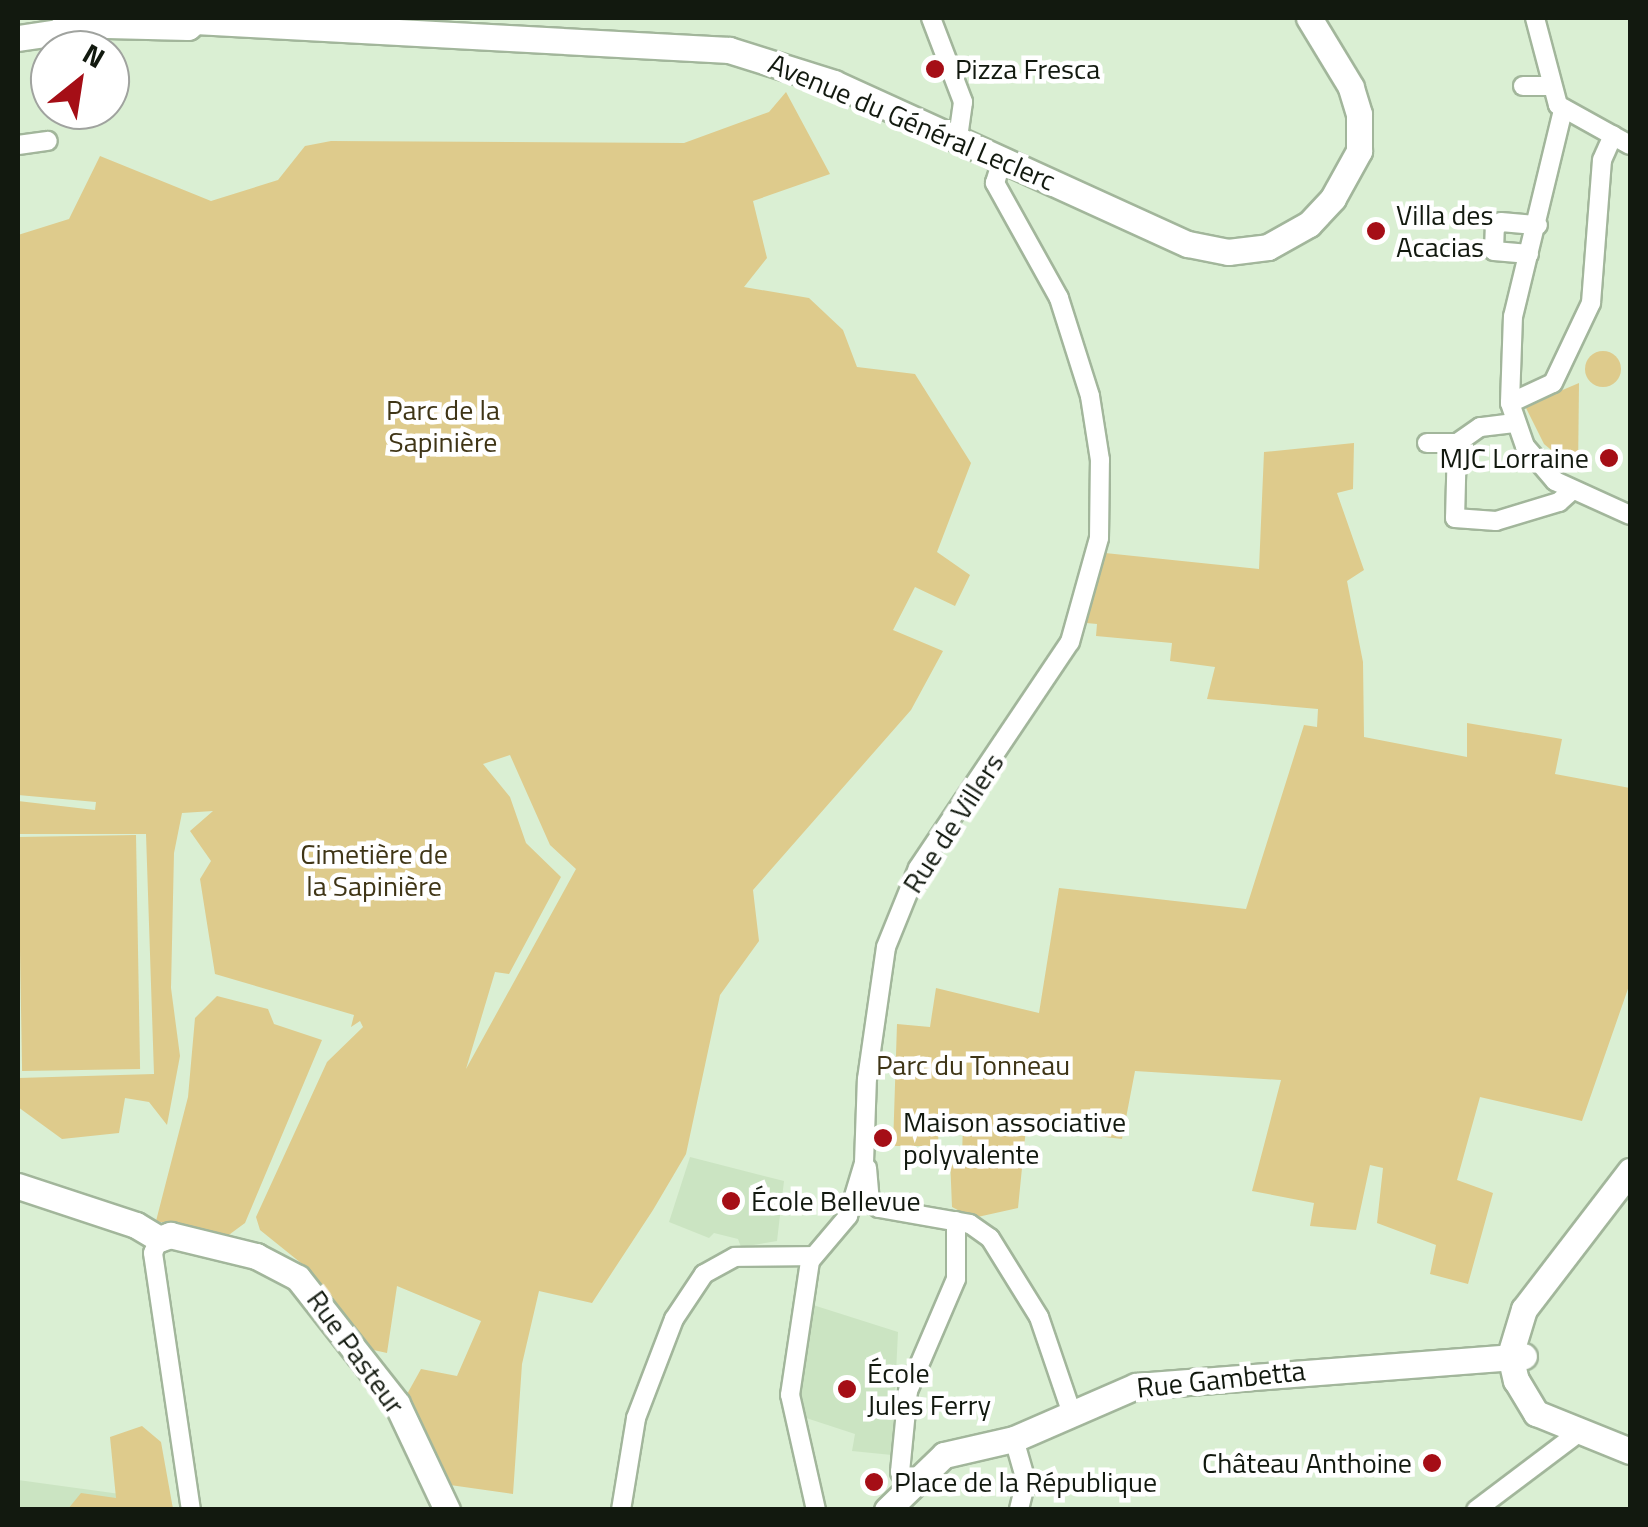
<!DOCTYPE html>
<html>
<head>
<meta charset="utf-8">
<style>
  body { margin:0 }
  #map { position:relative; width:1648px; height:1527px; overflow:hidden; background:#daefd3; font-family:"Titillium Web",sans-serif }
  div>[style] { position:absolute }
  [style*='--x'] { left:calc(var(--x)*1px); top:calc(var(--y)*1px); width:calc(var(--w)*1px); rotate:calc(var(--a)*1deg) }
  .built>* { inset:0; background:#cbe4c2 }
  .green>* { inset:0; background:#decb8c; transform-origin:0 0 }
  .round { border-radius:50% }
  .roads { filter:drop-shadow(2px 0 #a2b69b) drop-shadow(-2px 0 #a2b69b) drop-shadow(0 2px #a2b69b) drop-shadow(0 -2px #a2b69b) }
  .street>* { height:18px; margin:-9px; padding:0 9px; transform-origin:9px; border-radius:9px; background:#fff }
  .secondary>* { height:25px; margin:-12.5px; padding:0 12.5px; transform-origin:12.5px; border-radius:12.5px; background:#fff }
  .dots>* { width:28px; height:28px; translate:-50% -50%; box-sizing:border-box; border:5px solid #fff; border-radius:50% }
  span { translate:-50% -50%; white-space:nowrap; text-align:center; line-height:1.15; -webkit-text-stroke:9px #fff; paint-order:stroke }
  .poi-label { font-size:28px; color:#12190f }
  .left { translate:0 -50%; text-align:left }
  .right { translate:-100% -50%; text-align:right }
  .street-label { font-size:28px; color:#12190f }
  .park-label { font-size:28px; color:#3f3516 }
  .frame { position:absolute; inset:0; border:20px solid #12190f; pointer-events:none }
  .north { position:absolute; left:30px; top:30px; width:100px; height:100px; box-sizing:border-box; background:#fff; border:2px solid #a0a39f; border-radius:50%; rotate:30deg; font-size:28px; font-weight:700; line-height:40px; text-align:center; color:#12190f }
  .north::after { content:''; display:block; margin:auto; width:35px; height:45px; background:#a50e16; clip-path:polygon(50% 0,100% 100%,50% 72%,0 100%) }
</style>
</head>
<body>
<div id="map">
  <div class="built">
    <div style="clip-path:polygon(690px 1157px,784px 1181px,777px 1241px,741px 1247px,738px 1239px,714px 1233px,709px 1238px,669px 1222px)"></div>
    <div style="clip-path:polygon(813px 1305px,898px 1332px,892px 1455px,852px 1451px,855px 1434px,797px 1415px)"></div>
    <div style="clip-path:polygon(18px 1480px,171px 1501px,173px 1509px,18px 1510px)"></div>
  </div>
  <div class="green">
    <div style="clip-path:polygon(evenodd,786px 92px,830px 174px,753px 201px,767px 258px,744px 287px,809px 298px,843px 330px,857px 367px,915px 374px,971px 463px,937px 552px,970px 575px,955px 606px,915px 587px,893px 630px,943px 651px,911px 710px,753px 890px,759px 941px,720px 995px,686px 1154px,653px 1210px,592px 1303px,539px 1291px,522px 1364px,513px 1494px,450px 1485px,406px 1396px,421px 1369px,457px 1376px,481px 1321px,397px 1286px,387px 1353px,369px 1349px,301px 1263px,260px 1230px,256px 1217px,327px 1062px,363px 1027px,360px 1021px,351px 1027px,354px 1015px,215px 974px,200px 879px,211px 861px,190px 831px,213px 811px,182px 813px,174px 853px,171px 988px,180px 1056px,167px 1125px,149px 1102px,125px 1098px,119px 1133px,62px 1139px,18px 1107px,18px 1078px,154px 1074px,146px 834px,18px 834px,18px 801px,95px 810px,96px 802px,18px 795px,18px 235px,69px 219px,100px 156px,211px 201px,278px 180px,305px 146px,331px 141px,684px 143px,769px 112px,786px 92px,510px 755px,550px 845px,576px 869px,466px 1069px,495px 972px,509px 974px,561px 877px,526px 843px,510px 797px,483px 764px,510px 755px)"></div>
    <div class="round" style="left:1585px;top:351px;width:36px;height:36px"></div>
    <div style="clip-path:polygon(1579px 383px,1578px 472px,1544px 444px,1525px 406px)"></div>
    <div style="clip-path:polygon(1354px 443px,1353px 489px,1337px 493px,1364px 570px,1347px 581px,1363px 662px,1364px 737px,1467px 757px,1467px 723px,1562px 739px,1555px 774px,1630px 788px,1630px 983px,1582px 1121px,1480px 1097px,1457px 1180px,1493px 1193px,1468px 1284px,1430px 1274px,1436px 1245px,1377px 1223px,1383px 1168px,1370px 1165px,1356px 1230px,1310px 1226px,1314px 1203px,1252px 1191px,1281px 1080px,1135px 1071px,1122px 1139px,1026px 1128px,1018px 1208px,973px 1218px,952px 1207px,950px 1158px,962px 1158px,963px 1121px,939px 1120px,938px 1146px,893px 1146px,897px 1024px,930px 1027px,936px 988px,1039px 1013px,1059px 888px,1246px 909px,1304px 725px,1317px 727px,1318px 709px,1207px 699px,1215px 667px,1170px 661px,1172px 643px,1096px 636px,1097px 624px,1086px 623px,1105px 553px,1259px 569px,1264px 452px)"></div>
    <div style="left:136px;top:835px;width:234px;height:118px;rotate:89deg"></div>
    <div style="clip-path:polygon(217px 996px,268px 1009px,274px 1024px,322px 1040px,245px 1223px,226px 1237px,156px 1221px,188px 1097px,195px 1018px)"></div>
    <div style="clip-path:polygon(142px 1426px,161px 1442px,173px 1509px,68px 1509px,81px 1493px,116px 1498px,110px 1437px)"></div>
  </div>
  <div class="roads">
    <div class="street">
      <div style="--x:931;--y:18;--w:90;--a:69.1"></div>
      <div style="--x:963;--y:102;--w:35;--a:98"></div>
      <div style="--x:1535;--y:18;--w:90;--a:75.2"></div>
      <div style="--x:1558;--y:105;--w:82;--a:29.1"></div>
      <div style="--x:1523;--y:86;--w:27;--a:0"></div>
      <div style="--x:1563;--y:110;--w:212;--a:103.6"></div>
      <div style="--x:1513;--y:316;--w:87;--a:92"></div>
      <div style="--x:1510;--y:403;--w:46;--a:70.8"></div>
      <div style="--x:1525;--y:446;--w:46;--a:49.4"></div>
      <div style="--x:1555;--y:481;--w:82;--a:24.4"></div>
      <div style="--x:18;--y:145;--w:30;--a:-8"></div>
      <div style="--x:1529;--y:254;--w:35;--a:-175"></div>
      <div style="--x:1494;--y:251;--w:23;--a:-88"></div>
      <div style="--x:1495;--y:228;--w:8;--a:-45"></div>
      <div style="--x:1501;--y:222;--w:37;--a:5"></div>
      <div style="--x:1510;--y:403;--w:47;--a:-24.9"></div>
      <div style="--x:1553;--y:383;--w:89;--a:-64.6"></div>
      <div style="--x:1591;--y:303;--w:143;--a:-85.6"></div>
      <div style="--x:1602;--y:160;--w:27;--a:-66"></div>
      <div style="--x:1514;--y:423;--w:34;--a:173"></div>
      <div style="--x:1480;--y:427;--w:28;--a:145"></div>
      <div style="--x:1457;--y:443;--w:75;--a:91.5"></div>
      <div style="--x:1455;--y:518;--w:41;--a:4.2"></div>
      <div style="--x:1496;--y:521;--w:66;--a:-16.8"></div>
      <div style="--x:1559;--y:502;--w:15;--a:-42"></div>
      <div style="--x:1427;--y:443;--w:30;--a:0"></div>
      <div style="--x:867;--y:1168;--w:32;--a:85"></div>
      <div style="--x:870;--y:1200;--w:12;--a:42"></div>
      <div style="--x:879;--y:1208;--w:92;--a:10"></div>
      <div style="--x:970;--y:1224;--w:24;--a:35"></div>
      <div style="--x:990;--y:1238;--w:93;--a:58.2"></div>
      <div style="--x:1039;--y:1317;--w:99;--a:71.2"></div>
      <div style="--x:159;--y:1239;--w:15;--a:113"></div>
      <div style="--x:153;--y:1253;--w:260;--a:81.6"></div>
      <div style="--x:1014;--y:1439;--w:44;--a:74.1"></div>
      <div style="--x:1026;--y:1481;--w:30;--a:104"></div>
      <div style="--x:908;--y:1486;--w:16;--a:-120"></div>
      <div style="--x:900;--y:1472;--w:81;--a:-84.4"></div>
      <div style="--x:908;--y:1391;--w:122;--a:-66.8"></div>
      <div style="--x:956;--y:1279;--w:58;--a:-90"></div>
      <div style="--x:621;--y:1510;--w:93;--a:-80.7"></div>
      <div style="--x:636;--y:1418;--w:106;--a:-69"></div>
      <div style="--x:674;--y:1319;--w:54;--a:-56.3"></div>
      <div style="--x:704;--y:1274;--w:35;--a:-29"></div>
      <div style="--x:735;--y:1257;--w:77;--a:-0.7"></div>
      <div style="--x:816;--y:1510;--w:118;--a:-102.7"></div>
      <div style="--x:790;--y:1395;--w:135;--a:-81.5"></div>
      <div style="--x:810;--y:1261;--w:59;--a:-49.8"></div>
      <div style="--x:848;--y:1216;--w:55;--a:-73.2"></div>
      <div style="--x:864;--y:1163;--w:84;--a:-88"></div>
      <div style="--x:867;--y:1079;--w:133;--a:-81.8"></div>
      <div style="--x:886;--y:947;--w:85;--a:-67.9"></div>
      <div style="--x:918;--y:868;--w:272;--a:-56.1"></div>
      <div style="--x:1070;--y:642;--w:108;--a:-74.4"></div>
      <div style="--x:1099;--y:538;--w:78;--a:-89.3"></div>
      <div style="--x:1100;--y:460;--w:65;--a:-98.9"></div>
      <div style="--x:1090;--y:396;--w:103;--a:-107.6"></div>
      <div style="--x:1059;--y:298;--w:132;--a:-119.1"></div>
      <div style="--x:995;--y:183;--w:27;--a:-73"></div>
      <div style="--x:1476;--y:1510;--w:128;--a:-37"></div>
    </div>
    <div class="secondary">
      <div style="--x:18;--y:38;--w:40;--a:-8.5"></div>
      <div style="--x:58;--y:32;--w:11;--a:-45"></div>
      <div style="--x:66;--y:24;--w:122;--a:1.4"></div>
      <div style="--x:188;--y:27;--w:9;--a:-41"></div>
      <div style="--x:195;--y:21;--w:535;--a:3.11"></div>
      <div style="--x:729;--y:50;--w:110;--a:17.4"></div>
      <div style="--x:834;--y:83;--w:389;--a:24.5"></div>
      <div style="--x:1188;--y:244;--w:41;--a:11.3"></div>
      <div style="--x:1228;--y:252;--w:40;--a:-7.1"></div>
      <div style="--x:1268;--y:247;--w:47;--a:-29.3"></div>
      <div style="--x:1309;--y:224;--w:35;--a:-47"></div>
      <div style="--x:1333;--y:198;--w:54;--a:-61"></div>
      <div style="--x:1359;--y:151;--w:37;--a:-90"></div>
      <div style="--x:1359;--y:114;--w:28;--a:-107"></div>
      <div style="--x:1351;--y:87;--w:81;--a:-121.3"></div>
      <div style="--x:1630;--y:1171;--w:174;--a:127.5"></div>
      <div style="--x:1524;--y:1309;--w:48;--a:106.9"></div>
      <div style="--x:1510;--y:1355;--w:26;--a:77"></div>
      <div style="--x:1516;--y:1380;--w:39;--a:59"></div>
      <div style="--x:1536;--y:1413;--w:101;--a:22"></div>
      <div style="--x:18;--y:1186;--w:124;--a:18.3"></div>
      <div style="--x:136;--y:1225;--w:27;--a:31"></div>
      <div style="--x:159;--y:1239;--w:12;--a:-20"></div>
      <div style="--x:170;--y:1235;--w:89;--a:13.7"></div>
      <div style="--x:256;--y:1256;--w:47;--a:27.6"></div>
      <div style="--x:298;--y:1278;--w:160;--a:51.8"></div>
      <div style="--x:397;--y:1404;--w:117;--a:64.7"></div>
      <div style="--x:887;--y:1510;--w:79;--a:-44"></div>
      <div style="--x:944;--y:1455;--w:72;--a:-12.9"></div>
      <div style="--x:1014;--y:1439;--w:133;--a:-23.5"></div>
      <div style="--x:1136;--y:1386;--w:389;--a:-4.4"></div>
    </div>
  </div>
  <div class="dots">
    <div style="left:935px;top:69px;background:#a50e16"></div>
    <div style="left:1376px;top:231px;background:#a50e16"></div>
    <div style="left:1609px;top:458px;background:#a50e16"></div>
    <div style="left:883px;top:1138px;background:#a50e16"></div>
    <div style="left:731px;top:1201px;background:#a50e16"></div>
    <div style="left:847px;top:1389px;background:#a50e16"></div>
    <div style="left:1432px;top:1463px;background:#a50e16"></div>
    <div style="left:874px;top:1482px;background:#a50e16"></div>
  </div>
  <div class="poi-label">
    <span class="left" style="left:955px;top:69px">Pizza Fresca</span>
    <span class="left" style="left:1396px;top:231px">Villa des<br>Acacias</span>
    <span class="right" style="left:1589px;top:458px">MJC Lorraine</span>
    <span class="left" style="left:903px;top:1138px">Maison associative<br>polyvalente</span>
    <span class="left" style="left:751px;top:1201px">École Bellevue</span>
    <span class="left" style="left:867px;top:1389px">École<br>Jules Ferry</span>
    <span class="right" style="left:1412px;top:1463px">Château Anthoine</span>
    <span class="left" style="left:894px;top:1482px">Place de la République</span>
  </div>
  <div class="street-label">
    <span style="left:912px;top:122px;rotate:23deg">Avenue du Général Leclerc</span>
    <span style="left:953px;top:823px;rotate:-57deg">Rue de Villers</span>
    <span style="left:356px;top:1352px;rotate:54deg">Rue Pasteur</span>
    <span style="left:1221px;top:1379px;rotate:-6deg">Rue Gambetta</span>
  </div>
  <div class="park-label">
    <span style="left:443px;top:426px">Parc de la<br>Sapinière</span>
    <span style="left:374px;top:870px">Cimetière de<br>la Sapinière</span>
    <span style="left:973px;top:1065px">Parc du Tonneau</span>
  </div>
  <div class="frame"></div>
  <div class="north">N</div>
</div>
</body>
</html>
